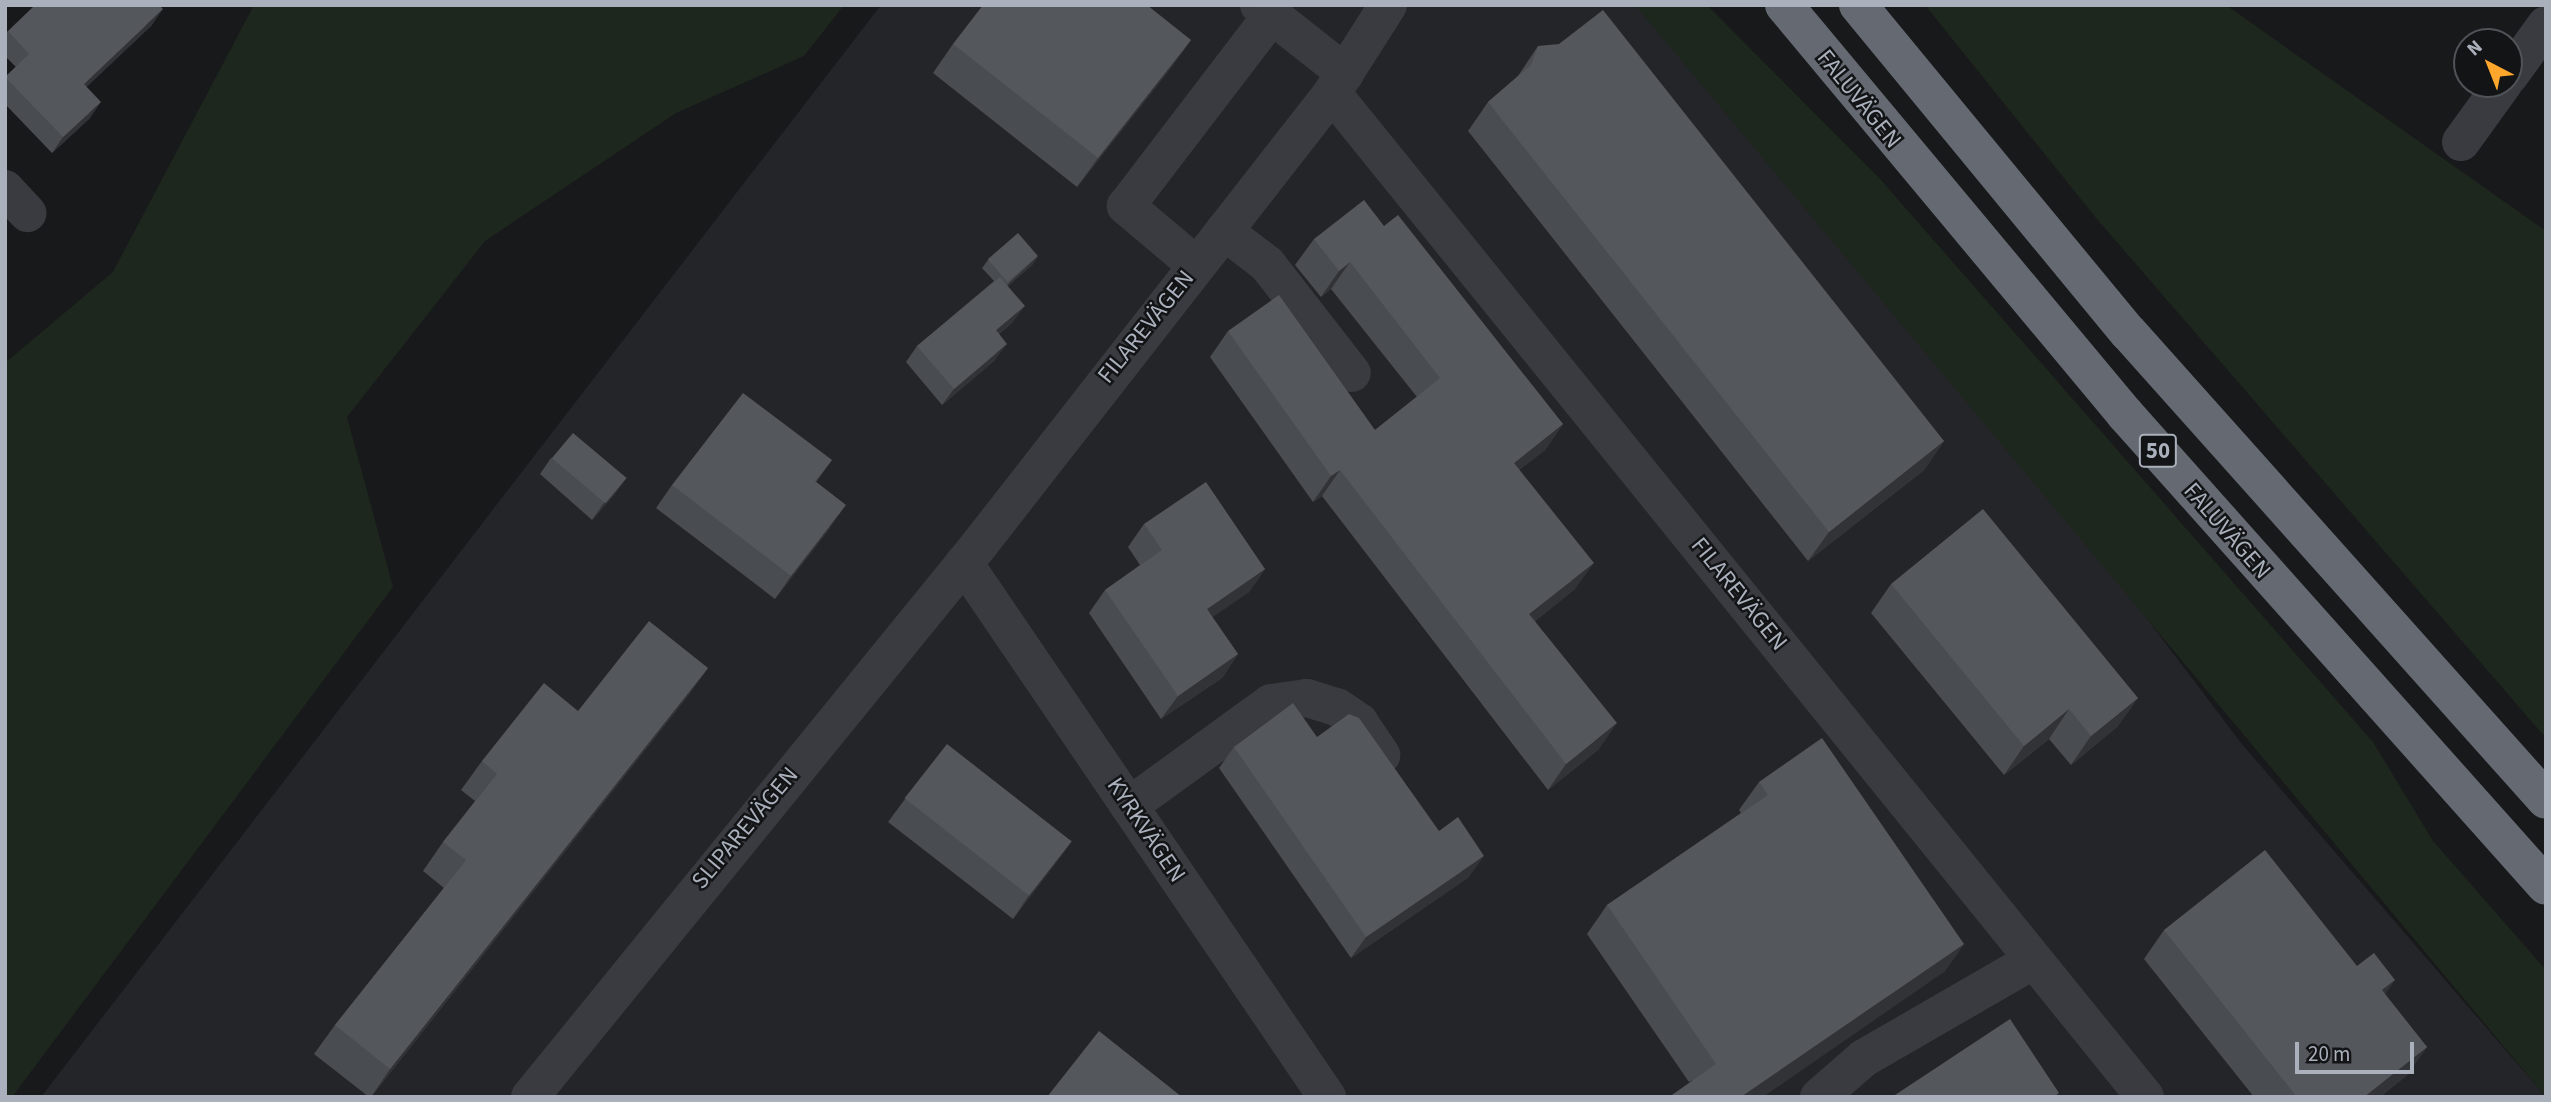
<!DOCTYPE html>
<html>
<head>
<meta charset="utf-8">
<style>
  body { margin:0 }
  #map { position:relative; width:2551px; height:1102px; overflow:hidden; background:#18191b; font-family:"Source Sans 3",sans-serif }
  div>[style] { position:absolute }
  [style*='--x'] { left:calc(var(--x)*1px); top:calc(var(--y)*1px); width:calc(var(--w)*1px); rotate:calc(var(--a)*1deg) }
  .built>* { inset:0; background:#242528 }
  .green>* { inset:0; background:#1e271e }
  .minor>* { height:38px; margin:-19px; padding:0 19px; transform-origin:19px; border-radius:19px; background:#393b40 }
  .highway>* { height:38px; margin:-19px; padding:0 19px; transform-origin:19px; border-radius:19px; background:#656972 }
  .wall>* { inset:0; background:#494c50 }
  .shaded-wall>* { inset:0; background:#313336 }
  .building>* { inset:0; background:#54575c; transform-origin:0 0 }
  span { translate:-50% -50%; white-space:nowrap; text-align:center; line-height:1.15; -webkit-text-stroke:5px #131416; paint-order:stroke }
  .shield-label span { padding:2px 5px; background:#131416; border:2px solid; border-radius:5px; -webkit-text-stroke-width:0 }
  .shield-label { font-size:23px; color:#aab1bc; font-weight:700 }
  .street-label { font-size:24px; color:#aab1bc }
  .frame { position:absolute; inset:0; border:7px solid #aab1bc; pointer-events:none }
  .north { position:absolute; left:2453px; top:28px; width:70px; height:70px; box-sizing:border-box; background:#131416; border:2px solid #4f5358; border-radius:50%; rotate:318deg; font-size:19px; font-weight:700; line-height:28px; text-align:center; color:#aab1bc }
  .north::after { content:''; display:block; margin:auto; width:24px; height:32px; background:#ffa72c; clip-path:polygon(50% 0,100% 100%,50% 72%,0 100%) }
  .scale { position:absolute; left:2295px; top:1042px; width:119px; height:32px; box-sizing:border-box; border:4px solid #aab1bc; border-top:0; padding-left:9px; font-size:21px; line-height:24px; white-space:nowrap; color:#aab1bc; -webkit-text-stroke:5px #131416; paint-order:stroke }
</style>
</head>
<body>
<div id="map">
  <div class="built">
    <div style="clip-path:polygon(881px 5px,1683px 5px,2241px 743px,2546px 1097px,41px 1097px)"></div>
  </div>
  <div class="green">
    <div style="clip-path:polygon(254px 5px,844px 5px,804px 56px,676px 113px,485px 241px,347px 417px,393px 587px,12px 1097px,5px 1097px,5px 363px,113px 272px)"></div>
    <div style="clip-path:polygon(1635px 5px,1707px 5px,1880px 179px,2373px 742px,2433px 841px,2546px 970px,2546px 1097px)"></div>
    <div style="clip-path:polygon(1925px 5px,2226px 5px,2546px 231px,2546px 738px,2096px 218px)"></div>
  </div>
  <div class="minor">
    <div style="--x:1259;--y:5;--w:110;--a:38.3"></div>
    <div style="--x:2509;--y:76;--w:63;--a:-54"></div>
    <div style="--x:1332;--y:93;--w:1292;--a:51"></div>
    <div style="--x:2461;--y:142;--w:72;--a:-54.1"></div>
    <div style="--x:5;--y:189;--w:33;--a:47"></div>
    <div style="--x:1224;--y:231;--w:54;--a:37.5"></div>
    <div style="--x:1267;--y:264;--w:138;--a:52.1"></div>
    <div style="--x:1196;--y:265;--w:92;--a:-139.9"></div>
    <div style="--x:1126;--y:206;--w:240;--a:-52.6"></div>
    <div style="--x:964;--y:563;--w:646;--a:55.79"></div>
    <div style="--x:1129;--y:806;--w:175;--a:-36"></div>
    <div style="--x:1271;--y:703;--w:36;--a:-8"></div>
    <div style="--x:1307;--y:698;--w:31;--a:17"></div>
    <div style="--x:1337;--y:707;--w:27;--a:34"></div>
    <div style="--x:1359;--y:722;--w:40;--a:56"></div>
    <div style="--x:530;--y:1097;--w:712;--a:-50.87"></div>
    <div style="--x:979;--y:545;--w:574;--a:-52.01"></div>
    <div style="--x:1332;--y:93;--w:104;--a:-57.5"></div>
    <div style="--x:1819;--y:1097;--w:60;--a:-40.9"></div>
    <div style="--x:1864;--y:1058;--w:196;--a:-30"></div>
  </div>
  <div class="highway">
    <div style="--x:1784;--y:5;--w:533;--a:50.18"></div>
    <div style="--x:2125;--y:414;--w:632;--a:48.27"></div>
    <div style="--x:1858;--y:5;--w:424;--a:50.5"></div>
    <div style="--x:2128;--y:332;--w:627;--a:48.23"></div>
  </div>
  <div class="wall">
    <div style="clip-path:polygon(152px 25px,86px 87px,90px 118px,52px 153px,5px 104px,5px 77px,16px 67px,5px 56px,5px 34px,8px 31px)"></div>
    <div style="clip-path:polygon(1191px 40px,1170px 69px,1077px 187px,933px 73px,953px 44px)"></div>
    <div style="clip-path:polygon(1538px 46px,1944px 441px,1924px 470px,1808px 561px,1468px 131px,1488px 102px,1518px 76px)"></div>
    <div style="clip-path:polygon(1384px 226px,1563px 424px,1545px 450px,1519px 470px,1575px 589px,1535px 621px,1599px 749px,1548px 790px,1322px 496px,1313px 502px,1210px 357px,1228px 331px,1375px 430px,1417px 397px,1331px 289px,1321px 297px,1295px 265px,1314px 239px)"></div>
    <div style="clip-path:polygon(1038px 256px,1032px 265px,1008px 286px,1013px 322px,999px 334px,995px 360px,942px 405px,906px 362px,917px 346px,994px 281px,982px 268px,988px 260px)"></div>
    <div style="clip-path:polygon(551px 458px,626px 478px,614px 495px,592px 520px,540px 474px)"></div>
    <div style="clip-path:polygon(832px 460px,816px 482px,830px 528px,775px 599px,656px 508px,672px 485px)"></div>
    <div style="clip-path:polygon(1144px 524px,1265px 569px,1249px 592px,1212px 617px,1238px 654px,1222px 678px,1161px 719px,1089px 613px,1105px 590px,1140px 565px,1128px 547px)"></div>
    <div style="clip-path:polygon(1891px 584px,2138px 698px,2117px 727px,2071px 765px,2049px 739px,2004px 775px,1871px 613px)"></div>
    <div style="clip-path:polygon(708px 668px,687px 697px,371px 1097px,369px 1097px,314px 1054px,335px 1025px,444px 888px,423px 871px,443px 842px,475px 801px,461px 790px,482px 761px,578px 711px)"></div>
    <div style="clip-path:polygon(1317px 737px,1469px 877px,1351px 958px,1219px 768px,1234px 747px)"></div>
    <div style="clip-path:polygon(1759px 782px,1964px 944px,1944px 972px,1689px 1082px,1587px 934px,1607px 905px,1741px 813px,1739px 810px)"></div>
    <div style="clip-path:polygon(905px 799px,1072px 841px,1055px 864px,1013px 919px,888px 822px)"></div>
    <div style="clip-path:polygon(2164px 930px,2357px 966px,2385px 995px,2427px 1047px,2406px 1076px,2380px 1097px,2254px 1097px,2144px 959px)"></div>
  </div>
  <div class="shaded-wall">
    <div style="clip-path:polygon(163px 9px,152px 25px,73px 100px,84px 84px)"></div>
    <div style="clip-path:polygon(1191px 40px,1170px 69px,1077px 187px,1098px 158px)"></div>
    <div style="clip-path:polygon(101px 102px,90px 118px,52px 153px,63px 137px)"></div>
    <div style="clip-path:polygon(1038px 256px,1032px 265px,1003px 291px,1009px 283px)"></div>
    <div style="clip-path:polygon(1350px 262px,1331px 289px,1321px 297px,1339px 271px)"></div>
    <div style="clip-path:polygon(1025px 306px,1013px 322px,984px 346px,996px 330px)"></div>
    <div style="clip-path:polygon(1007px 344px,995px 360px,942px 405px,954px 389px)"></div>
    <div style="clip-path:polygon(1563px 424px,1545px 450px,1495px 489px,1514px 463px)"></div>
    <div style="clip-path:polygon(1944px 441px,1924px 470px,1808px 561px,1829px 532px)"></div>
    <div style="clip-path:polygon(1340px 470px,1322px 496px,1313px 502px,1331px 476px)"></div>
    <div style="clip-path:polygon(626px 478px,614px 495px,592px 520px,604px 503px)"></div>
    <div style="clip-path:polygon(846px 505px,830px 528px,775px 599px,791px 576px)"></div>
    <div style="clip-path:polygon(1594px 563px,1575px 589px,1511px 640px,1529px 614px)"></div>
    <div style="clip-path:polygon(1265px 569px,1249px 592px,1191px 632px,1207px 609px)"></div>
    <div style="clip-path:polygon(1238px 654px,1222px 678px,1161px 719px,1178px 696px)"></div>
    <div style="clip-path:polygon(708px 668px,687px 697px,371px 1097px,390px 1069px)"></div>
    <div style="clip-path:polygon(2138px 698px,2117px 727px,2071px 765px,2091px 736px)"></div>
    <div style="clip-path:polygon(2069px 709px,2049px 739px,2004px 775px,2024px 746px)"></div>
    <div style="clip-path:polygon(1617px 723px,1599px 749px,1548px 790px,1566px 764px)"></div>
    <div style="clip-path:polygon(1072px 841px,1055px 864px,1013px 919px,1029px 895px)"></div>
    <div style="clip-path:polygon(1484px 856px,1469px 877px,1351px 958px,1366px 937px)"></div>
    <div style="clip-path:polygon(1964px 944px,1944px 972px,1763px 1097px,1741px 1097px)"></div>
    <div style="clip-path:polygon(2395px 980px,2375px 1009px,2382px 990px)"></div>
    <div style="clip-path:polygon(2427px 1047px,2406px 1076px,2380px 1097px,2364px 1097px)"></div>
  </div>
  <div class="building">
    <div style="clip-path:polygon(35px 5px,159px 5px,163px 9px,84px 84px,101px 102px,63px 137px,5px 77px,29px 54px,8px 31px)"></div>
    <div style="clip-path:polygon(983px 5px,1147px 5px,1191px 40px,1098px 158px,953px 44px)"></div>
    <div style="clip-path:polygon(1603px 10px,1944px 441px,1829px 532px,1488px 102px,1531px 65px,1538px 46px,1559px 44px)"></div>
    <div style="clip-path:polygon(1364px 200px,1384px 226px,1398px 215px,1563px 424px,1514px 463px,1594px 563px,1529px 614px,1617px 723px,1566px 764px,1340px 470px,1331px 476px,1228px 331px,1279px 295px,1375px 430px,1440px 378px,1350px 262px,1339px 271px,1314px 239px)"></div>
    <div style="left:1018px;top:233px;width:30px;height:40px;rotate:49deg"></div>
    <div style="clip-path:polygon(1000px 277px,1025px 306px,996px 330px,1007px 344px,954px 389px,917px 346px)"></div>
    <div style="clip-path:polygon(743px 393px,832px 460px,815px 481px,846px 505px,791px 576px,672px 485px)"></div>
    <div style="left:573px;top:433px;width:70px;height:33px;rotate:40deg"></div>
    <div style="clip-path:polygon(1206px 482px,1265px 569px,1207px 609px,1238px 654px,1178px 696px,1105px 590px,1162px 550px,1144px 524px)"></div>
    <div style="clip-path:polygon(1983px 509px,2138px 698px,2091px 736px,2069px 709px,2024px 746px,1891px 584px)"></div>
    <div style="clip-path:polygon(649px 621px,708px 668px,390px 1069px,335px 1025px,466px 860px,443px 842px,497px 774px,482px 761px,544px 683px,578px 711px)"></div>
    <div style="clip-path:polygon(1293px 703px,1317px 737px,1349px 714px,1359px 718px,1439px 831px,1458px 817px,1484px 856px,1366px 937px,1234px 747px)"></div>
    <div style="clip-path:polygon(1822px 738px,1964px 944px,1741px 1097px,1669px 1097px,1716px 1064px,1607px 905px,1768px 795px,1759px 782px)"></div>
    <div style="left:947px;top:744px;width:158px;height:69px;rotate:38deg"></div>
    <div style="clip-path:polygon(2265px 850px,2357px 966px,2374px 953px,2395px 980px,2382px 990px,2427px 1047px,2364px 1097px,2297px 1097px,2164px 930px)"></div>
    <div style="clip-path:polygon(2010px 1019px,2059px 1093px,2054px 1097px,1892px 1097px)"></div>
    <div style="clip-path:polygon(1099px 1031px,1182px 1097px,1047px 1097px)"></div>
  </div>
  <div class="shield-label">
    <span style="left:2158px;top:451px">50</span>
  </div>
  <div class="street-label">
    <span style="left:1859px;top:99px;rotate:51deg">FALUVÄGEN</span>
    <span style="left:1146px;top:327px;rotate:-51deg">FILAREVÄGEN</span>
    <span style="left:2227px;top:531px;rotate:49deg">FALUVÄGEN</span>
    <span style="left:1739px;top:594px;rotate:51deg">FILAREVÄGEN</span>
    <span style="left:745px;top:828px;rotate:-50deg">SLIPAREVÄGEN</span>
    <span style="left:1146px;top:830px;rotate:56deg">KYRKVÄGEN</span>
  </div>
  <div class="frame"></div>
  <div class="north">N</div>
  <div class="scale">20 m</div>
</div>
</body>
</html>
